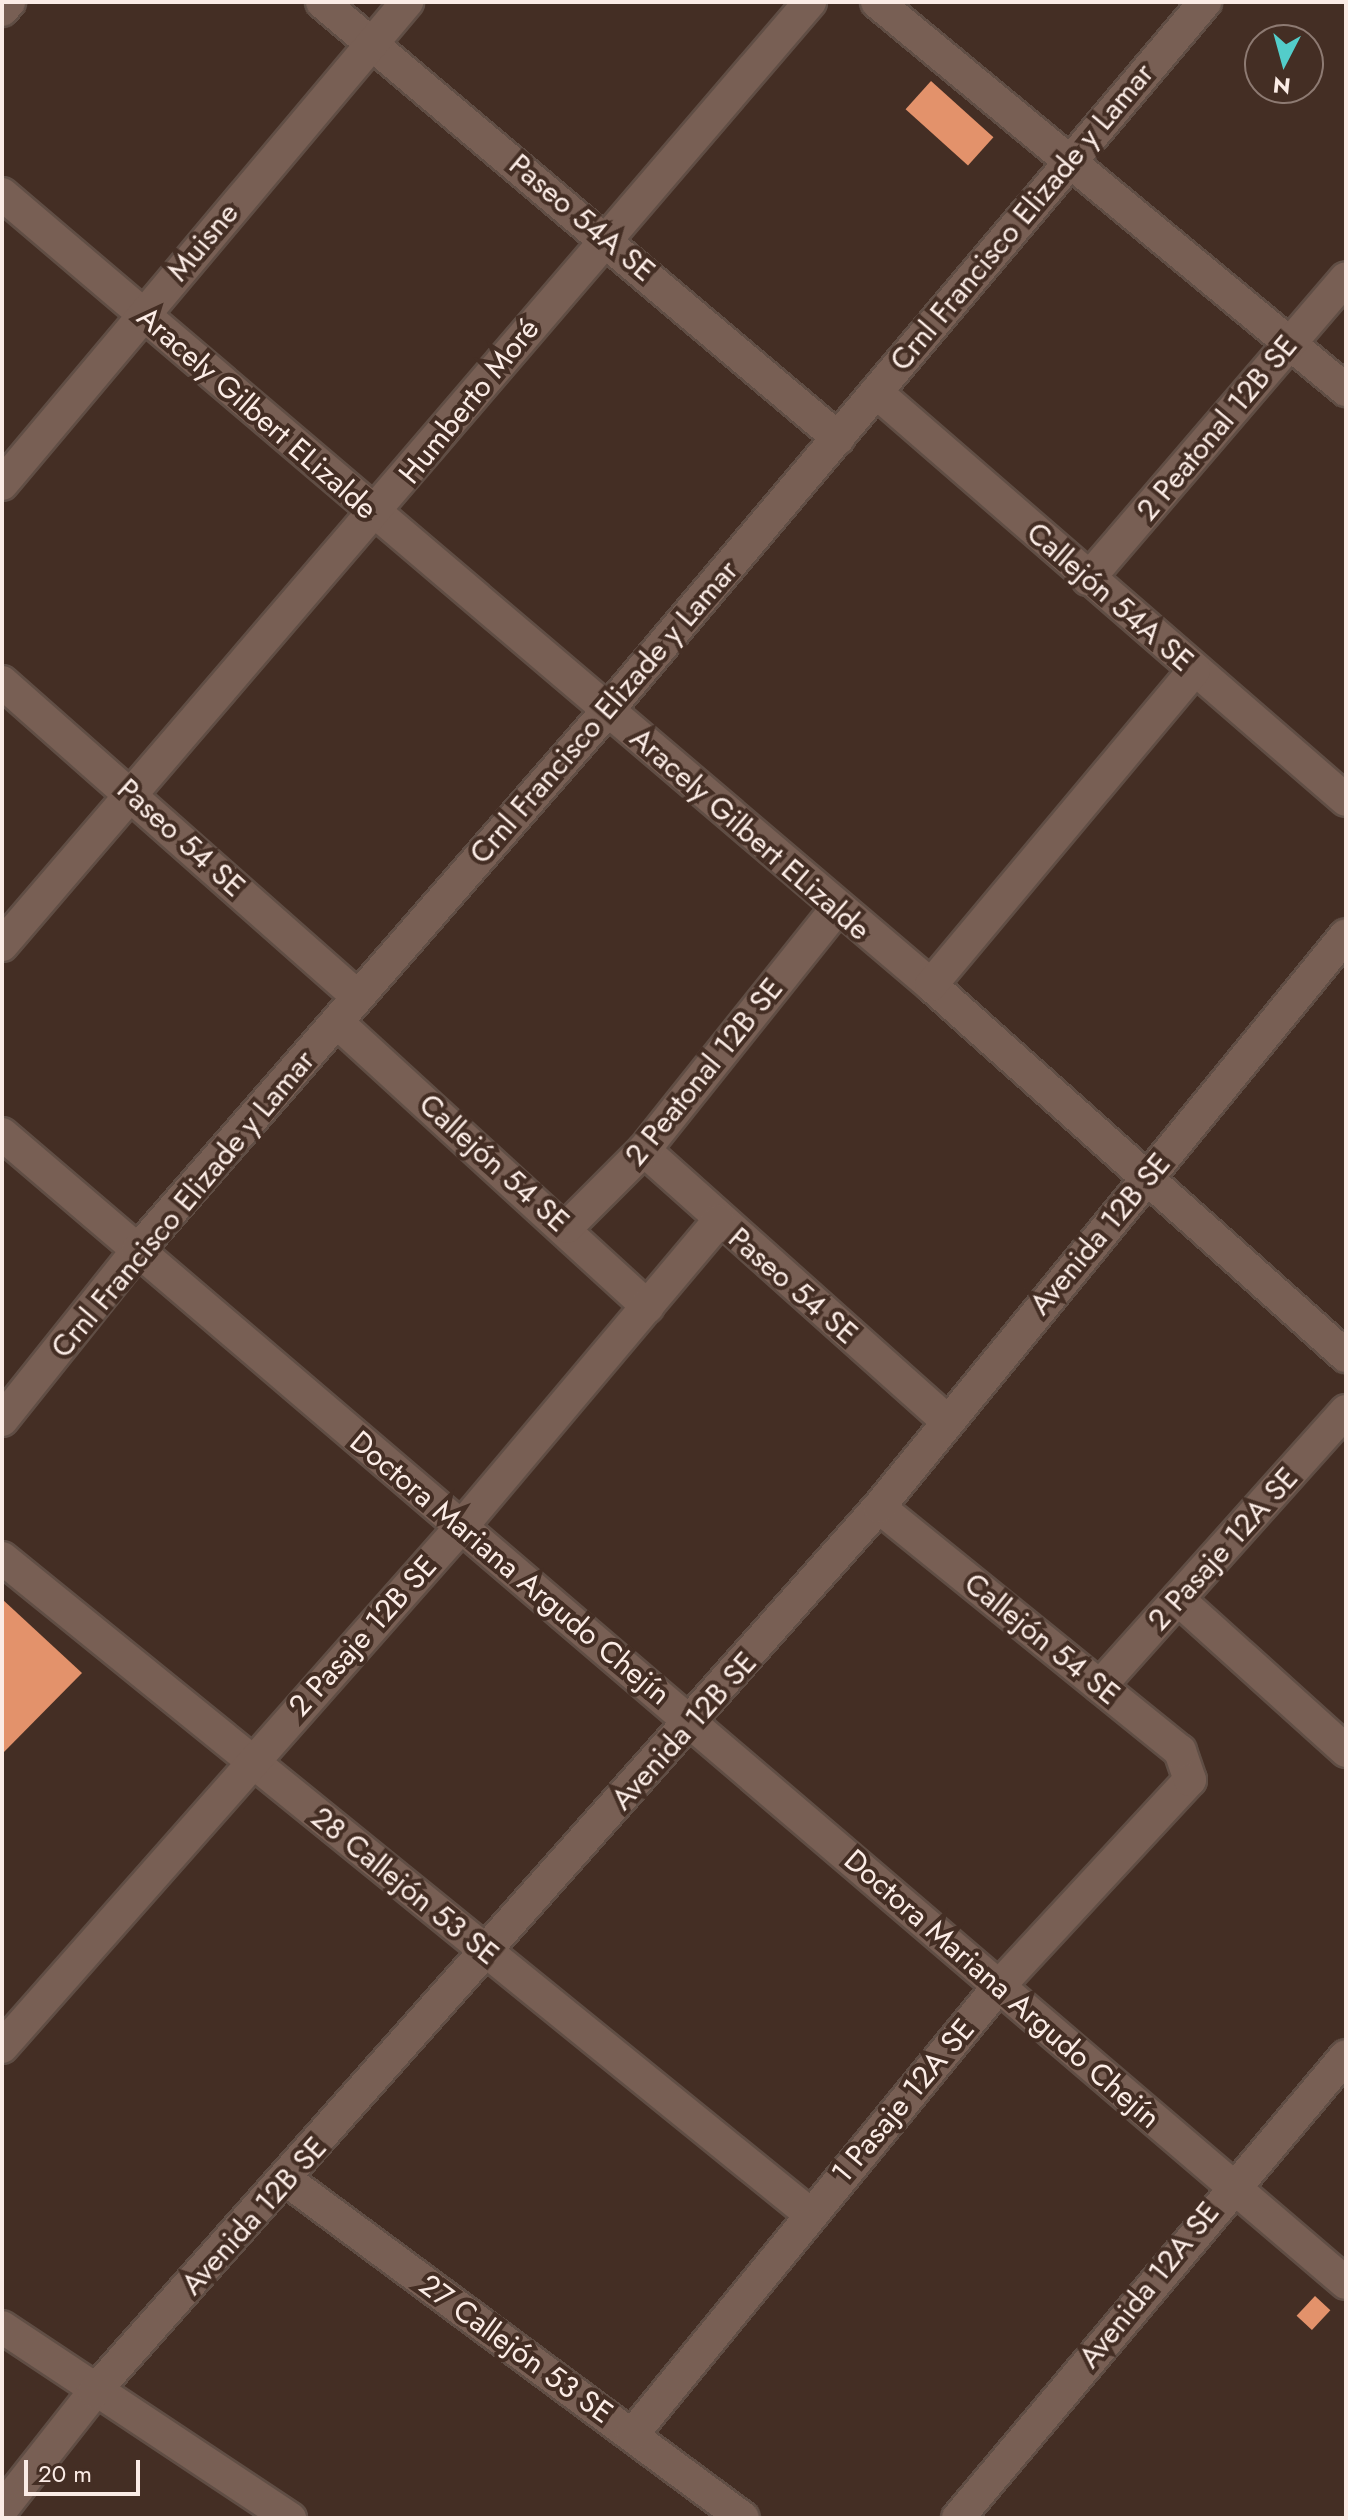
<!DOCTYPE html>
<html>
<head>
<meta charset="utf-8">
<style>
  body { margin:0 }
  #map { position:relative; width:1348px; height:2520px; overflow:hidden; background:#442e24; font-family:Jost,sans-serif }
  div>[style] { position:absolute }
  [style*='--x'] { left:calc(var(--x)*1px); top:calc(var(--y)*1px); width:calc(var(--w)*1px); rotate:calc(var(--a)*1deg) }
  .building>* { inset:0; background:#e3926b; transform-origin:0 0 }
  .roads { filter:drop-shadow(2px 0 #604e45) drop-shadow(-2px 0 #604e45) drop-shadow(0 2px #604e45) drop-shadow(0 -2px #604e45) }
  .minor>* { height:32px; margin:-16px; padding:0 16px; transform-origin:16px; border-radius:16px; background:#785f54 }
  span { translate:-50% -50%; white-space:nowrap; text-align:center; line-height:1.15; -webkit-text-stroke:8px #442e24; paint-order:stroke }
  .street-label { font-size:30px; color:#fbece6 }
  .frame { position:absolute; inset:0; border:4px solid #fbece6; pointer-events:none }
  .north { position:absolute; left:1244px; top:24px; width:80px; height:80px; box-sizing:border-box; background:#442e24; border:2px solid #8d7a72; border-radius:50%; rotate:186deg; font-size:22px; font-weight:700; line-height:32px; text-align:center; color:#fbece6 }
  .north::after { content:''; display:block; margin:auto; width:28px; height:36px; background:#53cdca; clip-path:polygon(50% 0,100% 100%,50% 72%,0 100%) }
  .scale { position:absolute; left:24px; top:2460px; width:116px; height:36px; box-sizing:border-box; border:4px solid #fbece6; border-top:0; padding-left:10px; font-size:24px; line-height:28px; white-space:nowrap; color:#fbece6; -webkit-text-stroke:6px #442e24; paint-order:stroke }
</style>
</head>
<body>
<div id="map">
  <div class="building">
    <div style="left:931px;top:81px;width:84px;height:38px;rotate:42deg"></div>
    <div style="clip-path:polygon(2px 1599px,82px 1673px,2px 1754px)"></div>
    <div style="left:1315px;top:2296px;width:21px;height:27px;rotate:43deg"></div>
  </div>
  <div class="roads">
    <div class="minor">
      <div style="--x:322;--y:2;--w:676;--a:40.2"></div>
      <div style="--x:877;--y:2;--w:609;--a:39.6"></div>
      <div style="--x:2;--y:10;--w:11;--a:-49"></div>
      <div style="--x:2;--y:194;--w:1220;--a:40.41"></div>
      <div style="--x:931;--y:985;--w:557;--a:41.8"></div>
      <div style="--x:876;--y:392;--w:622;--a:40.96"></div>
      <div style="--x:2;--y:484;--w:630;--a:-49.96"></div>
      <div style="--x:1088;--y:579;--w:396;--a:-49.4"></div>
      <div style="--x:2;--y:682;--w:475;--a:41.5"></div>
      <div style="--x:2;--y:945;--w:1242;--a:-49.41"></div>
      <div style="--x:931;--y:985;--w:410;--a:-50.1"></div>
      <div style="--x:338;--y:1023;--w:420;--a:42.5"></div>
      <div style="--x:2;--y:1134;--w:1768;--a:40.53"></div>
      <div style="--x:644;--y:1150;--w:404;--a:41.8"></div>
      <div style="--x:567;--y:1227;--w:109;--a:-45"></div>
      <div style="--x:644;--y:1150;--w:306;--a:-51.4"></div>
      <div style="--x:2;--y:1420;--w:216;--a:-51.4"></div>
      <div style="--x:137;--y:1251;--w:716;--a:-48.96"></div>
      <div style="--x:607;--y:711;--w:928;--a:-49.85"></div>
      <div style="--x:2;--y:1558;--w:1041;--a:39.07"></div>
      <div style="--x:1178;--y:1599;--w:227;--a:42.1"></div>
      <div style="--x:1100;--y:1686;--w:369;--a:-48.2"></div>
      <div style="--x:2;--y:2047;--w:695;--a:-48.56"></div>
      <div style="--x:462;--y:1526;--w:399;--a:-49.9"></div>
      <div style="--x:288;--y:2181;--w:566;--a:36.53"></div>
      <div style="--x:2;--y:2327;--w:346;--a:33.6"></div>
      <div style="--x:632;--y:2435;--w:580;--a:-50.74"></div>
      <div style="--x:999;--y:1986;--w:281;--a:-47.2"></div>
      <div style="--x:1190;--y:1780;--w:31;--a:-109"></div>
      <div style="--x:1180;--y:1751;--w:387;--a:-141"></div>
      <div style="--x:2;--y:2509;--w:149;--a:-51.8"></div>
      <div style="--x:94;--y:2392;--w:1183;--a:-48.43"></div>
      <div style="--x:879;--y:1507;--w:738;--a:-50.77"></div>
      <div style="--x:958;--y:2518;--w:603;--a:-49.98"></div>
    </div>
  </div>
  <div class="street-label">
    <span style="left:1022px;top:217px;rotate:-50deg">Crnl Francisco Elizade y Lamar</span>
    <span style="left:582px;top:218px;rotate:40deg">Paseo 54A SE</span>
    <span style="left:203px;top:242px;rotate:-50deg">Muisne</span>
    <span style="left:469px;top:401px;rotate:-51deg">Humberto Moré</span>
    <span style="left:257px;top:413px;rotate:41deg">Aracely Gilbert ELizalde</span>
    <span style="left:1217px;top:428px;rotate:-50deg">2 Peatonal 12B SE</span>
    <span style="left:1110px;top:597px;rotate:41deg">Callejón 54A SE</span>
    <span style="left:604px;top:712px;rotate:-49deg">Crnl Francisco Elizade y Lamar</span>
    <span style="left:750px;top:834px;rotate:41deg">Aracely Gilbert ELizalde</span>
    <span style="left:181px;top:838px;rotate:42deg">Paseo 54 SE</span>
    <span style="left:704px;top:1072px;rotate:-51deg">2 Peatonal 12B SE</span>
    <span style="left:494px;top:1163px;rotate:42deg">Callejón 54 SE</span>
    <span style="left:183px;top:1204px;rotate:-50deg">Crnl Francisco Elizade y Lamar</span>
    <span style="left:1100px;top:1234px;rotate:-50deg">Avenida 12B SE</span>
    <span style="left:793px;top:1286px;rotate:41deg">Paseo 54 SE</span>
    <span style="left:1223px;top:1549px;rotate:-48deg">2 Pasaje 12A SE</span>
    <span style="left:510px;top:1568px;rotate:40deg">Doctora Mariana Argudo Chejín</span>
    <span style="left:363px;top:1636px;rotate:-48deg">2 Pasaje 12B SE</span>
    <span style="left:1042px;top:1639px;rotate:39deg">Callejón 54 SE</span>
    <span style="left:684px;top:1731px;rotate:-48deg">Avenida 12B SE</span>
    <span style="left:405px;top:1886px;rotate:39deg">28 Callejón 53 SE</span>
    <span style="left:1002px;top:1989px;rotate:41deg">Doctora Mariana Argudo Chejín</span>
    <span style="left:903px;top:2101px;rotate:-50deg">1 Pasaje 12A SE</span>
    <span style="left:254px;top:2216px;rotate:-48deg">Avenida 12B SE</span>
    <span style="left:1149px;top:2285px;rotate:-51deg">Avenida 12A SE</span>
    <span style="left:516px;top:2349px;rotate:36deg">27 Callejón 53 SE</span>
  </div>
  <div class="frame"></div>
  <div class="north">N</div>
  <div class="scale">20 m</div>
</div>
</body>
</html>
